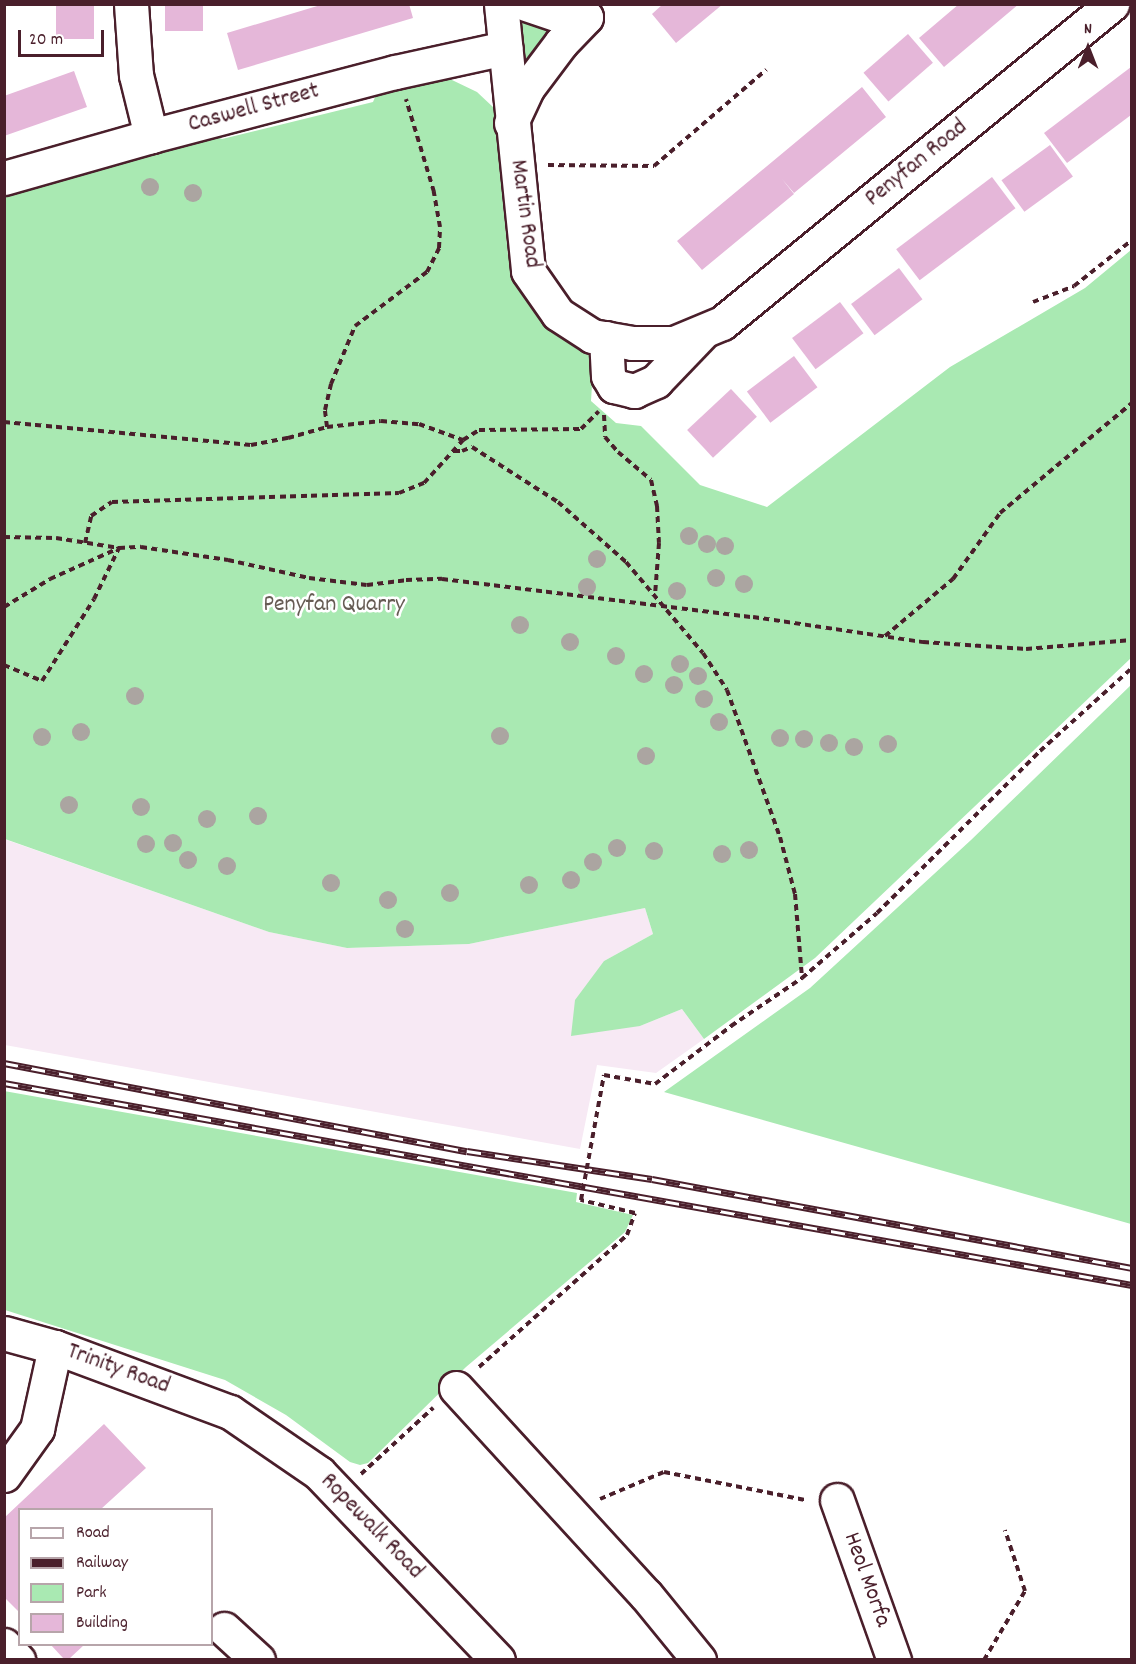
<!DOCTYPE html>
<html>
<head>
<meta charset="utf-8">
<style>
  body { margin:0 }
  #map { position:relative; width:1136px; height:1664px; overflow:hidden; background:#fff; font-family:Dekko,sans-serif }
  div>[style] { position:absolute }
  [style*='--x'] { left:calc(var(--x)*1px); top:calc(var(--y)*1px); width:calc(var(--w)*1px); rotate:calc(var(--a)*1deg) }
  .built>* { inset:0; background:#f7e9f4 }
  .green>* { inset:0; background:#a9e9b2 }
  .building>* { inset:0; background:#e5b7d9; transform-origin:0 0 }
  .path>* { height:4px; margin-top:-2px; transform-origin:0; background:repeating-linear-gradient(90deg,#4a1f2b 0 6px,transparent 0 10.5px) }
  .roads { filter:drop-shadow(2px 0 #4a1f2b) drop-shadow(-2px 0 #4a1f2b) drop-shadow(0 2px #4a1f2b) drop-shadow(0 -2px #4a1f2b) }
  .minor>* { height:33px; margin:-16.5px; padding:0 16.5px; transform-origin:16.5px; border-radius:16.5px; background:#fff }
  .rail>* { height:7px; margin-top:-3.5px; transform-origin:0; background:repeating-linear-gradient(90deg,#fff 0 14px,#4a1f2b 0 28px); box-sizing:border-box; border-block:2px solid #4a1f2b }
  .path-bridge>* { height:4px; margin-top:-2px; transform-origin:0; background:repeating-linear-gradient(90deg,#4a1f2b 0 6px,transparent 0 10.5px) }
  .trees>* { width:18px; height:18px; margin:-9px; border-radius:50%; background:#aba5a1 }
  span { translate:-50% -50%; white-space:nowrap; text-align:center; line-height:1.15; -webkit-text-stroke:5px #fff; paint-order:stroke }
  .street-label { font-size:24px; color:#4a1f2b }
  .park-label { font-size:24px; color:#665c54 }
  .frame { position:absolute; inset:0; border:6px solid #4a1f2b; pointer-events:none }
  .legend { position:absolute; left:18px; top:1508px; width:195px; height:138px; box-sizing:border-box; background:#fff; border:2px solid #b7a5aa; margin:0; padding:8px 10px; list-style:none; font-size:18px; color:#4a1f2b }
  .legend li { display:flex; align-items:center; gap:12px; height:30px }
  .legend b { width:30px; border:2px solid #b7a5aa }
  .north { position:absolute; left:1058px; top:18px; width:60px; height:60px; -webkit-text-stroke:4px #fff; paint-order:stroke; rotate:0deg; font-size:16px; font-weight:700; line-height:24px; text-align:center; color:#4a1f2b }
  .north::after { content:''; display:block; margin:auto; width:21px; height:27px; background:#4a1f2b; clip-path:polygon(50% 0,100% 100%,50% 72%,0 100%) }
  .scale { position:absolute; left:18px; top:30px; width:86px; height:27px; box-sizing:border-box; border:3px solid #4a1f2b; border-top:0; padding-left:8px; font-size:18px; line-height:21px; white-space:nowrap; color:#4a1f2b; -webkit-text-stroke:4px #fff; paint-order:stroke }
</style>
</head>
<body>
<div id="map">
  <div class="built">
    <div style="clip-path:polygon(4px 839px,269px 932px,347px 948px,469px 944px,645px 908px,653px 934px,604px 961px,640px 1026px,682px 1009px,704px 1039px,656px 1073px,597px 1065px,580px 1149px,5px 1045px)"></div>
  </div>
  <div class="green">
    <div style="clip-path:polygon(522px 18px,554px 26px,524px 65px,521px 42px)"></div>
    <div style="clip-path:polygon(429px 78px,452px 80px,477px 92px,494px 108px,508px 255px,519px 289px,540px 317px,587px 350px,593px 369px,591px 401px,616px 423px,641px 426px,700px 485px,767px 507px,950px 367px,1085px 288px,1131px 250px,1131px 658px,815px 958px,704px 1039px,682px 1009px,640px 1026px,571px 1036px,575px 1000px,604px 961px,653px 934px,645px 908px,469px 944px,347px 948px,269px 932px,5px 839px,5px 192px,210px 133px,222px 139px,373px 102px,378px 90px)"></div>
    <div style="clip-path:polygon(1131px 685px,1131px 1224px,664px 1092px,810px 988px,971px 840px)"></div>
    <div style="clip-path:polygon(4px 1091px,577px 1193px,576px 1202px,633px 1215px,625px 1232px,466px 1367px,368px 1463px,360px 1465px,350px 1462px,286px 1415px,225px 1380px,5px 1310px)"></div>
  </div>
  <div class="building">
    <div style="left:56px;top:4px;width:38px;height:35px"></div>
    <div style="left:165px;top:4px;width:38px;height:27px"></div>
    <div style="clip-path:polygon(324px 4px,409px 4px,413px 18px,238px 70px,227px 33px)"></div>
    <div style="clip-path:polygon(663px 4px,723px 4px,676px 43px,652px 14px)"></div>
    <div style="clip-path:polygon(959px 4px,1019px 4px,944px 67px,919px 38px)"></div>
    <div style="left:908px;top:34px;width:38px;height:59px;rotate:49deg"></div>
    <div style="clip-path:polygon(1131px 67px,1131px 115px,1067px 163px,1044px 133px)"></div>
    <div style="clip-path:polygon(74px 71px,87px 107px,4px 136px,4px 96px)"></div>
    <div style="clip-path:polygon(862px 87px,886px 117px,794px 193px,782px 179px,794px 194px,702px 270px,677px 241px)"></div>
    <div style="left:1050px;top:145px;width:39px;height:60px;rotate:54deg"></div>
    <div style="left:992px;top:177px;width:39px;height:120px;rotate:53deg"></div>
    <div style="left:899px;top:268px;width:39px;height:60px;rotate:53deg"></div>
    <div style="left:840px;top:302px;width:39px;height:60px;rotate:53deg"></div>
    <div style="left:794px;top:356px;width:39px;height:59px;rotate:53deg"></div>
    <div style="left:731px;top:389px;width:38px;height:60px;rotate:47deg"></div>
    <div style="clip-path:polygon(104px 1424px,146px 1468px,101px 1509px,20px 1509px,20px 1613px,4px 1597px,4px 1518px)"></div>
    <div style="clip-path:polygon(50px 1644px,85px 1644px,69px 1659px,64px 1659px)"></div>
  </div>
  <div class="path">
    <div style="--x:548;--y:165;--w:106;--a:0.5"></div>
    <div style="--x:654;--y:166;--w:148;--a:-40.6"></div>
    <div style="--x:1033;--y:302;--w:44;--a:-21.3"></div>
    <div style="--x:1074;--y:286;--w:74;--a:-38.4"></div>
    <div style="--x:604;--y:415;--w:22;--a:87"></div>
    <div style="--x:605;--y:437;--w:20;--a:49"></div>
    <div style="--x:618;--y:452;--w:43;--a:40.3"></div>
    <div style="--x:651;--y:480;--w:27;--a:77"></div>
    <div style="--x:657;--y:506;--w:37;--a:87"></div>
    <div style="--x:659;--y:543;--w:52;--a:94.4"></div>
    <div style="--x:4;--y:422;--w:248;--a:5.3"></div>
    <div style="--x:251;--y:445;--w:38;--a:-11"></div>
    <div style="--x:288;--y:438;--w:41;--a:-15.8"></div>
    <div style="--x:327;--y:427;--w:54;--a:-6.3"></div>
    <div style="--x:381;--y:421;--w:38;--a:5"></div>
    <div style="--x:419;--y:424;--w:47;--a:20"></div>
    <div style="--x:327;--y:427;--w:17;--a:-97"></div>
    <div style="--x:325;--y:410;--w:27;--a:-77"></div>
    <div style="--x:331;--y:384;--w:63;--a:-67.5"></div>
    <div style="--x:355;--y:326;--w:90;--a:-36.9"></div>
    <div style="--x:427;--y:272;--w:27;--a:-63"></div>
    <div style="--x:439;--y:248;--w:21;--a:-87"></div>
    <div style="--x:440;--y:227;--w:36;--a:-100"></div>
    <div style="--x:434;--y:192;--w:97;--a:-106.8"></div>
    <div style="--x:454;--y:451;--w:8;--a:0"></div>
    <div style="--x:462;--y:451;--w:11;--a:-22"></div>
    <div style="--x:472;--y:447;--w:102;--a:32.6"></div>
    <div style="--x:558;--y:502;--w:91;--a:41.4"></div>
    <div style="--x:626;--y:562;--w:119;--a:49.8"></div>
    <div style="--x:703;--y:653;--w:44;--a:57"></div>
    <div style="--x:727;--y:690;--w:156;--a:70.2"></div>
    <div style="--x:780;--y:837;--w:59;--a:75.3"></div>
    <div style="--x:795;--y:894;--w:83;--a:85.2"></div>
    <div style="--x:4;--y:537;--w:52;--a:1.1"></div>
    <div style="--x:56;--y:538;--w:64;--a:9"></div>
    <div style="--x:119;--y:548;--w:22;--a:-3"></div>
    <div style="--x:141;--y:547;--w:88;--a:8.5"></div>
    <div style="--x:228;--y:560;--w:83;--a:12.5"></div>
    <div style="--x:309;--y:578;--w:58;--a:6.9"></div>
    <div style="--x:367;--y:585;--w:39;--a:-7"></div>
    <div style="--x:406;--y:580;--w:36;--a:-2"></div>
    <div style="--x:442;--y:579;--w:313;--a:7"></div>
    <div style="--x:753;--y:617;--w:172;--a:8.4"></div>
    <div style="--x:923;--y:642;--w:103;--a:3.9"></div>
    <div style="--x:1026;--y:649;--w:106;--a:-4.9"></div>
    <div style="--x:85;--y:543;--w:28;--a:-77"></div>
    <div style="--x:91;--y:516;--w:25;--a:-34"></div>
    <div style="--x:112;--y:502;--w:287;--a:-1.8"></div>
    <div style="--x:399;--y:493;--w:27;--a:-22"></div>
    <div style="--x:424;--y:483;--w:58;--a:-47.8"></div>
    <div style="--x:463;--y:440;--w:19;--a:-32"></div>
    <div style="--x:479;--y:430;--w:102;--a:-0.6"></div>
    <div style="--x:581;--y:429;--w:25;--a:-45"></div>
    <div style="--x:4;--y:607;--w:54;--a:-31.3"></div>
    <div style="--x:50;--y:579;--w:76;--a:-24.2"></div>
    <div style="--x:885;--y:636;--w:89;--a:-40"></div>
    <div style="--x:953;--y:579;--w:81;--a:-54.5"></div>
    <div style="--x:1000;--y:513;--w:172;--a:-39.8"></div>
    <div style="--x:4;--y:665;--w:41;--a:22.8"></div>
    <div style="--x:42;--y:681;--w:97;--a:-57.6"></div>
    <div style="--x:94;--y:599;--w:57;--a:-63.9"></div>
    <div style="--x:604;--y:1075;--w:52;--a:10"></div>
    <div style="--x:655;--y:1084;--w:96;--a:-37.3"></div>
    <div style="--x:731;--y:1026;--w:86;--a:-34.1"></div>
    <div style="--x:802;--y:978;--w:99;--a:-40.9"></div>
    <div style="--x:877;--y:913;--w:230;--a:-44.8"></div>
    <div style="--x:1040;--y:751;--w:124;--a:-42.1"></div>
    <div style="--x:479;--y:1367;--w:198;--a:-41.7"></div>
    <div style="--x:627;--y:1235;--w:23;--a:-70"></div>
    <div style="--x:635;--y:1213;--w:56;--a:-166.5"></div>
    <div style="--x:361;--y:1474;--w:98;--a:-42.5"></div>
    <div style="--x:600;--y:1499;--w:69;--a:-22.9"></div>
    <div style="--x:664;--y:1472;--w:145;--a:11.2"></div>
    <div style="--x:984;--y:1660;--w:80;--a:-59.3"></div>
    <div style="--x:1025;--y:1591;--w:64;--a:-108.2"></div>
  </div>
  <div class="roads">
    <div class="minor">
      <div style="--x:131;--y:4;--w:71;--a:86"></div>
      <div style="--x:136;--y:75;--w:63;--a:76.2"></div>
      <div style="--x:501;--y:4;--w:268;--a:84.2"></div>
      <div style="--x:528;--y:271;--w:52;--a:55.1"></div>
      <div style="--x:558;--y:314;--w:40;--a:32.9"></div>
      <div style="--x:592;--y:336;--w:41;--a:9.9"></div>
      <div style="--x:632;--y:343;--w:42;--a:0"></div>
      <div style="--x:674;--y:343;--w:52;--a:-22.6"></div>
      <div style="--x:722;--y:323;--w:504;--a:-39.28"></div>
      <div style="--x:511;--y:123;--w:40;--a:-65"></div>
      <div style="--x:528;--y:87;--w:55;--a:-53.1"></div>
      <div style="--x:561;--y:43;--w:36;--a:-46"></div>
      <div style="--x:586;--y:17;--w:19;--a:177"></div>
      <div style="--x:567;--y:18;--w:43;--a:-161.1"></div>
      <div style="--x:4;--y:178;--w:153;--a:-15.9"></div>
      <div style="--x:151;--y:136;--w:252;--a:-14.7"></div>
      <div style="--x:395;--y:72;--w:113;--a:-12.3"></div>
      <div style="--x:606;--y:338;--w:38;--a:87"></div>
      <div style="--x:608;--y:376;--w:12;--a:59"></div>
      <div style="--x:614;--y:386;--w:21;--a:14"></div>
      <div style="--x:634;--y:391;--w:24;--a:-24"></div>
      <div style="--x:656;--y:381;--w:65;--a:-46.2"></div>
      <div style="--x:4;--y:1333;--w:53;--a:15.4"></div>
      <div style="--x:55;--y:1347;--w:187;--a:20.4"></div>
      <div style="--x:230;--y:1412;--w:108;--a:34.4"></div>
      <div style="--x:319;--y:1473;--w:259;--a:46.3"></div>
      <div style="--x:456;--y:1388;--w:281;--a:47.5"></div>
      <div style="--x:646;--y:1595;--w:84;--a:50.8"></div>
      <div style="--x:4;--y:1475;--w:57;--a:-54.3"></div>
      <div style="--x:37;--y:1429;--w:84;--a:-77.6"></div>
      <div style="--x:837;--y:1500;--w:170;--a:70.4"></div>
      <div style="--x:224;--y:1629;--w:46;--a:42.4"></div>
      <div style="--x:4;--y:1645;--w:21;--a:47"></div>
    </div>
  </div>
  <div class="rail">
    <div style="--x:4;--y:1063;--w:471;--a:10.8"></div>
    <div style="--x:467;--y:1151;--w:187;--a:8.6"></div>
    <div style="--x:652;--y:1179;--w:488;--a:10.5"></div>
    <div style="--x:4;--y:1083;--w:1146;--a:10.15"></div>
  </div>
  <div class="path-bridge">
    <div style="--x:581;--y:1200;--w:127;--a:-79.6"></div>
  </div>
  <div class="trees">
    <div style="left:150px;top:187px"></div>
    <div style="left:193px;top:193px"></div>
    <div style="left:689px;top:536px"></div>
    <div style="left:707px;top:544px"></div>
    <div style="left:725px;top:546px"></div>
    <div style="left:597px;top:559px"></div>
    <div style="left:716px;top:578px"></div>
    <div style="left:744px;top:584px"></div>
    <div style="left:587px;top:587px"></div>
    <div style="left:677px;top:591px"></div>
    <div style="left:520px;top:625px"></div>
    <div style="left:570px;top:642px"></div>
    <div style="left:616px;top:656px"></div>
    <div style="left:680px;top:664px"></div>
    <div style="left:644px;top:674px"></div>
    <div style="left:698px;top:676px"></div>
    <div style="left:674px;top:685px"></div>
    <div style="left:135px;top:696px"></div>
    <div style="left:704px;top:699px"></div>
    <div style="left:719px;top:722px"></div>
    <div style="left:81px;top:732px"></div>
    <div style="left:500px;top:736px"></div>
    <div style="left:42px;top:737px"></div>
    <div style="left:780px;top:738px"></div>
    <div style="left:804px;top:739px"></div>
    <div style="left:829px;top:743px"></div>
    <div style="left:888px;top:744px"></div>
    <div style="left:854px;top:747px"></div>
    <div style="left:646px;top:756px"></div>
    <div style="left:69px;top:805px"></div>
    <div style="left:141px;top:807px"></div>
    <div style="left:258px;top:816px"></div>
    <div style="left:207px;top:819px"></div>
    <div style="left:173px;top:843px"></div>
    <div style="left:146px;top:844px"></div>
    <div style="left:617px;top:848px"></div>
    <div style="left:749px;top:850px"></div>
    <div style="left:654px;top:851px"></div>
    <div style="left:722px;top:854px"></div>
    <div style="left:188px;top:860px"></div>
    <div style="left:593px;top:862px"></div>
    <div style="left:227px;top:866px"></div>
    <div style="left:571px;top:880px"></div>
    <div style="left:331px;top:883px"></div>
    <div style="left:529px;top:885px"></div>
    <div style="left:450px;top:893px"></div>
    <div style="left:388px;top:900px"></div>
    <div style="left:405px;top:929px"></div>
  </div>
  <div class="street-label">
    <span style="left:254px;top:109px;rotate:-15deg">Caswell Street</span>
    <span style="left:917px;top:164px;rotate:-39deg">Penyfan Road</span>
    <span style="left:524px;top:214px;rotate:82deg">Martin Road</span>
    <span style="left:118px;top:1370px;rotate:20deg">Trinity Road</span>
    <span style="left:371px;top:1527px;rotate:46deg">Ropewalk Road</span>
    <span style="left:866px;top:1580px;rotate:70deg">Heol Morfa</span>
  </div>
  <div class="park-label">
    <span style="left:334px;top:606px">Penyfan Quarry</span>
  </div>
  <div class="frame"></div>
  <ul class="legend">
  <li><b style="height:8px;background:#fff"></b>Road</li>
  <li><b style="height:8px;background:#4a1f2b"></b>Railway</li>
  <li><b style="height:16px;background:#a9e9b2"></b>Park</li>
  <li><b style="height:16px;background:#e5b7d9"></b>Building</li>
  </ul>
  <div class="north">N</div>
  <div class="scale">20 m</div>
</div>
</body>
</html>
